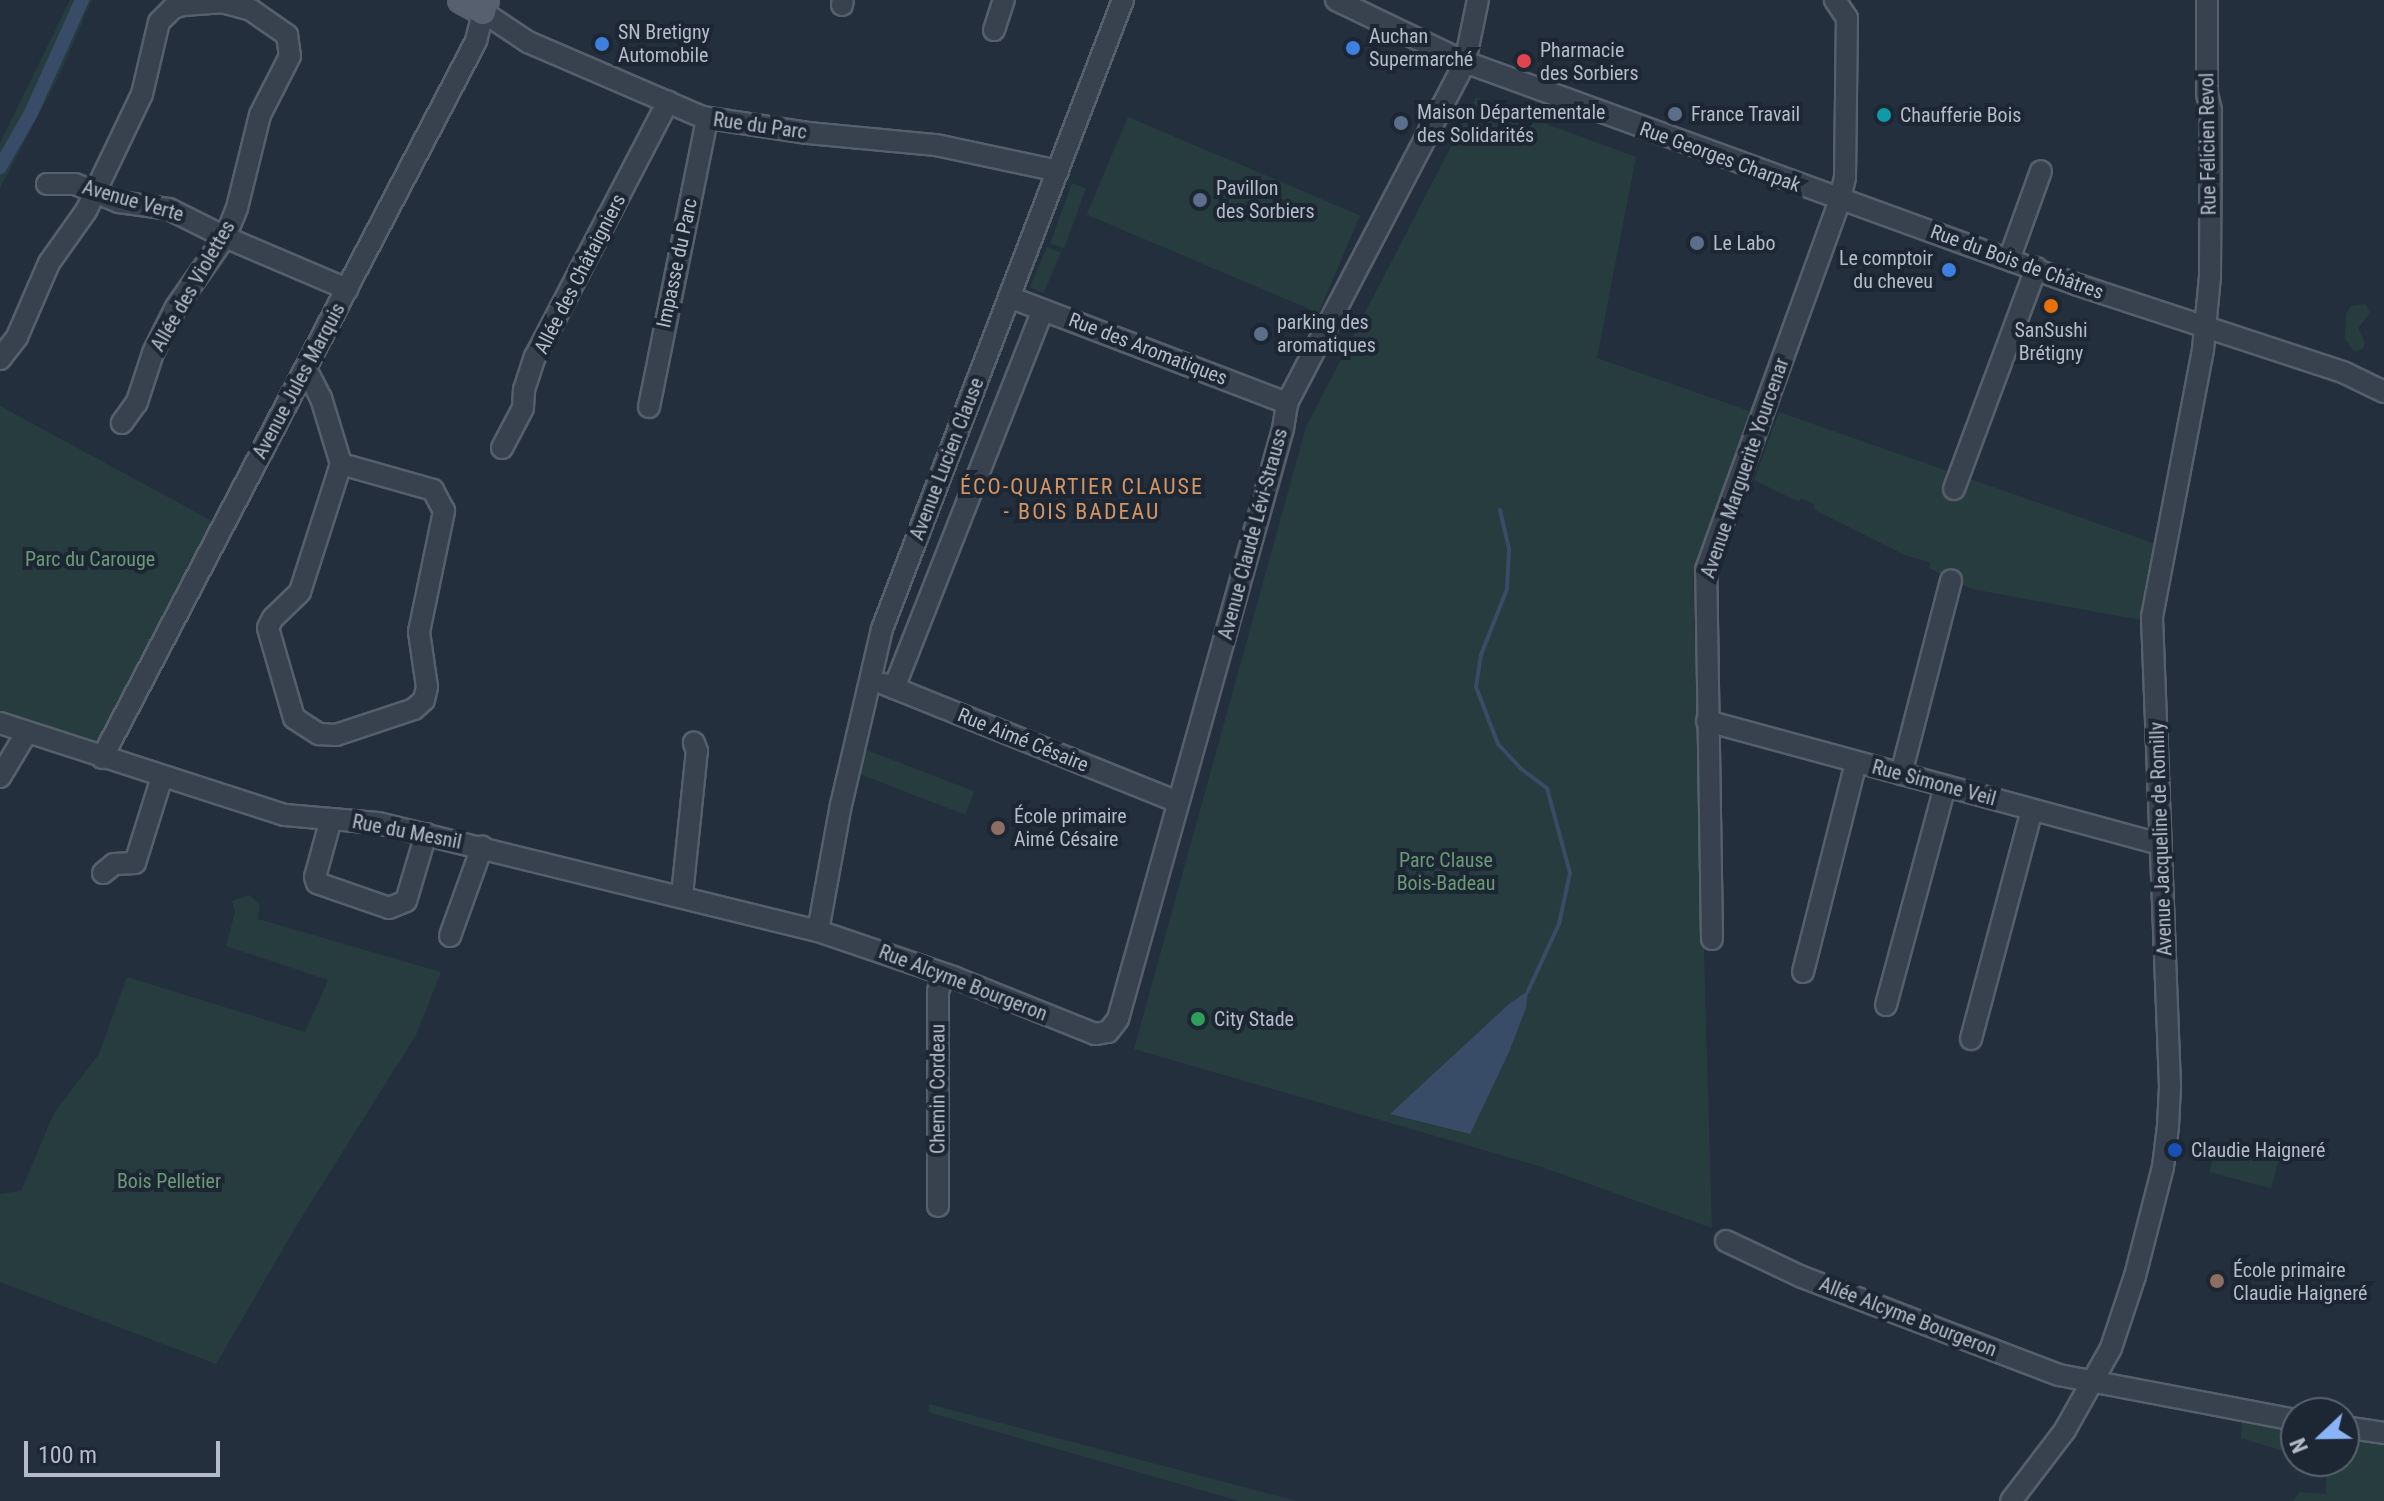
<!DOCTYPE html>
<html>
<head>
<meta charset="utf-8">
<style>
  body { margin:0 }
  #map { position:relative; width:2384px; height:1501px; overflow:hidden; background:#242f3e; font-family:"Roboto Condensed",sans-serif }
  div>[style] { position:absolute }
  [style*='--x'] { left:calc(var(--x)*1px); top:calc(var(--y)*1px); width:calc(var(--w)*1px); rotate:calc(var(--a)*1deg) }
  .green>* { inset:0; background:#263c3f; transform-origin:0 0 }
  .water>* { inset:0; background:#394c67 }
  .stream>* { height:4px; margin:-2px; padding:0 2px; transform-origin:2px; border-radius:2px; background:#394c67 }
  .canal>* { height:14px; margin:-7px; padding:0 7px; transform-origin:7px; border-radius:7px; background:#394c67 }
  .roads { filter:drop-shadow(2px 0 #565f6c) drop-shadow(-2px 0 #565f6c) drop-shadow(0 2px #565f6c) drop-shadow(0 -2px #565f6c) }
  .minor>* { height:20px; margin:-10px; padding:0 10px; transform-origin:10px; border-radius:10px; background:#38414e }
  .major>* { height:24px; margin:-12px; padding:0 12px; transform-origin:12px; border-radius:12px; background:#56606e }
  .dots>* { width:22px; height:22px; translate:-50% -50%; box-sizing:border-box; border:4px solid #1d2633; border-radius:50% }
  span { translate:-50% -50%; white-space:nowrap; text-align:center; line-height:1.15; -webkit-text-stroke:8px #1d2633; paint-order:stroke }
  .poi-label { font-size:20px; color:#b4bcc9 }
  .left { translate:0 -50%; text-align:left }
  .right { translate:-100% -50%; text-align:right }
  .street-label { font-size:20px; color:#b4bcc9 }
  .park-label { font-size:20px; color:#6b9a76 }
  .neighbourhood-label { font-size:22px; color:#d59563; letter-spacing:2px }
  .north { position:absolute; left:2280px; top:1397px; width:80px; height:80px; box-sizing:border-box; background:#1d2633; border:2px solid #59626f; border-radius:50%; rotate:248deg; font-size:22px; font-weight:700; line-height:32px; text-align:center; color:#b4bcc9 }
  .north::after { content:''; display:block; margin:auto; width:28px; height:36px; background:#8ab4f8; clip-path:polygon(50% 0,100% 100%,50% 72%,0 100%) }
  .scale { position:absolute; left:24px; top:1441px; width:196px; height:36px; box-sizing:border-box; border:4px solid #b4bcc9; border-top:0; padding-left:10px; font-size:24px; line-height:28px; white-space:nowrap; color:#b4bcc9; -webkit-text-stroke:6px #1d2633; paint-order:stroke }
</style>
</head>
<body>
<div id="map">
  <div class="green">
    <div style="clip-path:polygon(70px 0,92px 0,58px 78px,0 188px,0 143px)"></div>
    <div style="clip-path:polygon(1476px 98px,1636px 157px,1597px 358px,1755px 413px,1693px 576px,1712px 1228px,1542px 1167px,1134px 1049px,1306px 427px)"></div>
    <div style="left:1128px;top:117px;width:252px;height:106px;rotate:23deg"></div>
    <div style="left:1072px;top:183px;width:15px;height:64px;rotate:20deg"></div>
    <div style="left:1047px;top:247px;width:15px;height:44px;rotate:23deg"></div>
    <div style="clip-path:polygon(2366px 304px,2370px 313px,2358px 328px,2365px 342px,2363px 349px,2354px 351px,2345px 339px,2346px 314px,2351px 306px)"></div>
    <div style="clip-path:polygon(0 406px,214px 522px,97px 741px,0 712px)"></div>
    <div style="clip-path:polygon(1779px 412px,2159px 545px,2146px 621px,1972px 589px,1929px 568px,1930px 562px,1907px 556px,1813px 509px,1815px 505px,1801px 498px,1799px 502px,1754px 480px)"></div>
    <div style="left:864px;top:749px;width:118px;height:25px;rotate:21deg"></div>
    <div style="clip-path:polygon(249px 895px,260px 905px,258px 919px,441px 972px,416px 1035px,298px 1223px,216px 1364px,0 1282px,0 1194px,21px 1191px,54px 1113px,99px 1054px,127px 977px,305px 1032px,328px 980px,226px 946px,235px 912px,232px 901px)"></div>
    <div style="left:2217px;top:1143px;width:64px;height:30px;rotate:15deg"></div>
    <div style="clip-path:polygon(929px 1404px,1297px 1501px,1239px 1501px,928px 1412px)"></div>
    <div style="clip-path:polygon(2242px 1417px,2296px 1427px,2296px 1455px,2241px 1438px)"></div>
    <div style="clip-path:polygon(2344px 1435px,2384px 1441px,2384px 1501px,2293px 1501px,2299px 1492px,2326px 1494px,2326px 1464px,2318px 1461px,2344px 1461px)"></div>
  </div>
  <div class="water">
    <div style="clip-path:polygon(1528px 991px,1526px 1008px,1509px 1052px,1470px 1134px,1390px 1114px,1509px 1004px)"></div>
  </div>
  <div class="stream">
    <div style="--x:1500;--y:510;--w:40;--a:77"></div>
    <div style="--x:1509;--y:549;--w:40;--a:92.9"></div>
    <div style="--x:1507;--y:589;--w:71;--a:111.5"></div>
    <div style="--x:1481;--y:655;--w:32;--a:99"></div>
    <div style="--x:1476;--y:687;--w:61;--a:68.9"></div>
    <div style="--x:1498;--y:744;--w:33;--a:47"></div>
    <div style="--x:1520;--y:768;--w:34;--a:37"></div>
    <div style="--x:1547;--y:788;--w:88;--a:74.9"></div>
    <div style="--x:1570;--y:873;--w:52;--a:102.2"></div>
    <div style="--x:1559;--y:924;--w:74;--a:114.8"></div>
  </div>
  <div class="canal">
    <div style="--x:0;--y:167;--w:62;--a:-60.1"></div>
    <div style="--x:31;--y:113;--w:124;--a:-65.7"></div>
  </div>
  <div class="roads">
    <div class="minor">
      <div style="--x:1336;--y:0;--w:143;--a:25.7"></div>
      <div style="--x:1465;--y:62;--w:652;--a:19.99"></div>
      <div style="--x:2078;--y:285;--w:281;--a:18.2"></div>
      <div style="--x:2345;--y:373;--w:43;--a:26"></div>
      <div style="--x:842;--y:5;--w:5;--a:-79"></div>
      <div style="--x:994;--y:30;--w:32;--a:-72"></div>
      <div style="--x:47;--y:184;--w:28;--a:0"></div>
      <div style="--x:75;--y:184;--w:48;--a:22.2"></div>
      <div style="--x:119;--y:202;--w:50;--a:8"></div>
      <div style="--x:169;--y:209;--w:63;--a:26.6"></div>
      <div style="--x:225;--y:237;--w:133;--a:23.1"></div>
      <div style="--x:2010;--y:257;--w:91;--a:-70.2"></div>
      <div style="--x:1009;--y:297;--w:298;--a:20.9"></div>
      <div style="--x:0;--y:359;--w:28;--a:-52"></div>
      <div style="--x:17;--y:337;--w:81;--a:-66.6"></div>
      <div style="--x:49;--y:263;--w:64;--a:-54.6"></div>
      <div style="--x:86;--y:211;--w:130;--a:-64.4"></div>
      <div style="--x:142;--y:94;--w:74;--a:-76.7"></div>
      <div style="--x:159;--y:22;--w:20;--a:-45"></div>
      <div style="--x:173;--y:8;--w:10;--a:-17"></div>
      <div style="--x:183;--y:5;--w:39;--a:-4"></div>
      <div style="--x:222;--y:2;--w:30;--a:15"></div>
      <div style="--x:251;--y:10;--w:44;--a:34.8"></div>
      <div style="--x:287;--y:35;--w:21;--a:82"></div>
      <div style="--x:290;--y:56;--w:66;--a:117"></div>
      <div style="--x:260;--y:115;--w:96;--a:103.9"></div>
      <div style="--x:237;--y:208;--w:31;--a:112"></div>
      <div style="--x:225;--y:237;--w:85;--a:125"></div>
      <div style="--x:176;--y:307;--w:51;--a:116.6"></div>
      <div style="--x:153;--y:353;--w:52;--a:108.1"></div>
      <div style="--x:137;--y:402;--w:26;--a:126"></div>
      <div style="--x:306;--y:369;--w:33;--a:63"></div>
      <div style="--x:321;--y:398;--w:69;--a:73.1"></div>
      <div style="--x:341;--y:464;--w:134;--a:107.8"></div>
      <div style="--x:300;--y:592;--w:37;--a:136"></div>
      <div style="--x:273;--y:618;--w:11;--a:117"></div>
      <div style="--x:268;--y:628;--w:94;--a:73.9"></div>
      <div style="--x:294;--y:718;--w:30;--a:33"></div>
      <div style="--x:319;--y:734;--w:17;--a:3"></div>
      <div style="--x:336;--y:735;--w:82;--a:-18.4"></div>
      <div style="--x:414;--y:709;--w:13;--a:-42"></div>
      <div style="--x:424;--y:700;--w:13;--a:-77"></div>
      <div style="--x:427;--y:687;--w:56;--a:-98.3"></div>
      <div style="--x:419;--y:632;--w:124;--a:-78.3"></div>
      <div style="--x:444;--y:511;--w:24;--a:-118"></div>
      <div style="--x:433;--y:490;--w:96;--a:-164.2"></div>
      <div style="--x:649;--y:407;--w:294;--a:-78.6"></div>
      <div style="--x:502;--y:448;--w:45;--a:-62.3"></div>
      <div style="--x:523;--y:408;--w:18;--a:-87"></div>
      <div style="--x:524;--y:390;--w:35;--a:-72"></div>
      <div style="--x:535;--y:357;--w:288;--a:-62.5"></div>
      <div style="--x:1954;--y:489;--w:236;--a:-69.6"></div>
      <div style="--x:884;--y:684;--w:316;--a:21.9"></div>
      <div style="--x:894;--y:688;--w:406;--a:-68.5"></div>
      <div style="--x:1707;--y:721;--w:469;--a:15.2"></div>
      <div style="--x:0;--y:723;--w:299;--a:17.9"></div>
      <div style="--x:285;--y:815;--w:93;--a:4.9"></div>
      <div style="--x:378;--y:823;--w:453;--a:13.8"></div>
      <div style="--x:818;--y:931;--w:143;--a:18.8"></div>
      <div style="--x:953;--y:977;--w:153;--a:21.9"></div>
      <div style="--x:1095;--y:1034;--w:13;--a:-9"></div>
      <div style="--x:1108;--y:1032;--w:16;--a:-52"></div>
      <div style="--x:1118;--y:1019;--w:613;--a:-74.38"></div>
      <div style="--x:1283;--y:429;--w:26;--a:-81"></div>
      <div style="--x:1287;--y:403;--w:385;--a:-62.4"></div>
      <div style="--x:1465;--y:62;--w:63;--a:-78.2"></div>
      <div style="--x:102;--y:758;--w:809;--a:-62.45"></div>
      <div style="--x:476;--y:41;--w:30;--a:-76"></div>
      <div style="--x:483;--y:12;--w:54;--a:33.7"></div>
      <div style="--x:528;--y:42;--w:189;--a:23.3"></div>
      <div style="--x:702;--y:117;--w:107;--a:8.6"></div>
      <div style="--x:808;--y:133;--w:129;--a:5.4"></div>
      <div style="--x:936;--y:145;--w:125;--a:12"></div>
      <div style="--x:1901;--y:774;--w:200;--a:-75.5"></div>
      <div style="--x:0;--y:777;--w:52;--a:-59"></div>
      <div style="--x:331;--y:819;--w:60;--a:105.4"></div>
      <div style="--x:315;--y:877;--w:6;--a:72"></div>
      <div style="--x:317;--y:883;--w:76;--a:19.1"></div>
      <div style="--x:389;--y:908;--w:18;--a:-22"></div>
      <div style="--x:406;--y:901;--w:70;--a:-73.4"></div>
      <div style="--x:103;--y:873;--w:14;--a:-39"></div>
      <div style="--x:114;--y:864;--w:21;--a:-3"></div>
      <div style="--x:135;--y:863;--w:90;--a:-72.6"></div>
      <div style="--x:682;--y:895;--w:145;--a:-84.1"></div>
      <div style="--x:697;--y:751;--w:9;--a:-111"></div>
      <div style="--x:818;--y:931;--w:128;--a:-79.7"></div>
      <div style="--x:841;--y:805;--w:181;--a:-76.9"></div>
      <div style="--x:882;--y:629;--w:674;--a:-69.04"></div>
      <div style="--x:450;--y:936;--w:95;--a:-70.2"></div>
      <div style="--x:1712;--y:939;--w:369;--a:-90.9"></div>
      <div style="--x:1706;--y:570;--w:394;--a:-70.1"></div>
      <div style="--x:1840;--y:199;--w:22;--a:-77"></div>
      <div style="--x:1845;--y:178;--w:160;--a:-89.3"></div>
      <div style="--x:1847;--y:18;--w:22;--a:-124"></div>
      <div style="--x:1803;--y:972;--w:216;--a:-75.8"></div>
      <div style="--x:1886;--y:1005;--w:226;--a:-74.9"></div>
      <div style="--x:1971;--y:1039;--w:237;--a:-75.1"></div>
      <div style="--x:938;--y:1206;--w:215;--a:-90"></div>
      <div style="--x:938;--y:991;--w:18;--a:-68"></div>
      <div style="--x:1726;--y:1241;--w:84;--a:25.3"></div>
      <div style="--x:1802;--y:1277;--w:275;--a:20.9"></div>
      <div style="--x:2059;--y:1375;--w:241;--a:10.8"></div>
      <div style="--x:2344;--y:1427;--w:40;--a:8.5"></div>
      <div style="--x:2011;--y:1501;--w:89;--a:-52.7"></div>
      <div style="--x:2065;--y:1430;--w:94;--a:-60.7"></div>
      <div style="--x:2111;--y:1348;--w:76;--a:-71.6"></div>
      <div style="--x:2135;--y:1276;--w:113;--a:-75.6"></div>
      <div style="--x:2163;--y:1167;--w:41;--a:-83"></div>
      <div style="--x:2168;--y:1126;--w:40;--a:-87.1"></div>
      <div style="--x:2170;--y:1086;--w:469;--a:-92.2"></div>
      <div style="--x:2152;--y:617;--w:273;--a:-79.2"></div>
      <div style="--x:2203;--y:349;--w:73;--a:-84.5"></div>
      <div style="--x:2210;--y:276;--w:166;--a:-89.7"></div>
      <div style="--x:2211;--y:110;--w:16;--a:-104"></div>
      <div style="--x:2207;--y:94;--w:94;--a:-90"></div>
    </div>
    <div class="major">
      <div style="--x:461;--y:0;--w:25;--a:29"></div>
      <div style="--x:483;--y:12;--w:12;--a:-76"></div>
    </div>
  </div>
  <div class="dots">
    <div style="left:602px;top:44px;background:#3f7fe0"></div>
    <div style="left:1353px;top:48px;background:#3f7fe0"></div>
    <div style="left:1524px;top:61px;background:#e0444e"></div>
    <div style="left:1675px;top:114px;background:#5c6f8a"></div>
    <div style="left:1884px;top:115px;background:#0f9aa8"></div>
    <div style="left:1401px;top:123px;background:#5c6f8a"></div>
    <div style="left:1200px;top:200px;background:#5c6f8a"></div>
    <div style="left:1697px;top:243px;background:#5c6f8a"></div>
    <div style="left:1949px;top:270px;background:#3f7fe0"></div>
    <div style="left:2051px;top:306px;background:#e8710a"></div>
    <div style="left:1261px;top:334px;background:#5c6f8a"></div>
    <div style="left:998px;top:828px;background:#8d6e63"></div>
    <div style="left:1198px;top:1019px;background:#2e9e5b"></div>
    <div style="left:2175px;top:1150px;background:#1a4fb4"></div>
    <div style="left:2217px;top:1281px;background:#8d6e63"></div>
  </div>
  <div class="poi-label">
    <span class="left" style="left:618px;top:44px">SN Bretigny<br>Automobile</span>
    <span class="left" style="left:1369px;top:48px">Auchan<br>Supermarché</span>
    <span class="left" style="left:1540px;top:62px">Pharmacie<br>des Sorbiers</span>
    <span class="left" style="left:1417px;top:124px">Maison Départementale<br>des Solidarités</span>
    <span class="left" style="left:1691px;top:114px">France Travail</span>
    <span class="left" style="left:1900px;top:115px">Chaufferie Bois</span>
    <span class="left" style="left:1216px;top:200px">Pavillon<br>des Sorbiers</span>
    <span class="left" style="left:1713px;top:243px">Le Labo</span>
    <span class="right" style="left:1933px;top:270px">Le comptoir<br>du cheveu</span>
    <span class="left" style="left:1277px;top:334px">parking des<br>aromatiques</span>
    <span style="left:2051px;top:342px">SanSushi<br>Brétigny</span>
    <span class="left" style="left:1014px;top:828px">École primaire<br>Aimé Césaire</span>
    <span class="left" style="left:1214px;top:1019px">City Stade</span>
    <span class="left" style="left:2191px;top:1150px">Claudie Haigneré</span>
    <span class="left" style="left:2233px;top:1282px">École primaire<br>Claudie Haigneré</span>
  </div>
  <div class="street-label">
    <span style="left:760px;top:126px;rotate:8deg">Rue du Parc</span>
    <span style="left:2208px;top:144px;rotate:-91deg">Rue Félicien Revol</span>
    <span style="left:1720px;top:157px;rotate:20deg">Rue Georges Charpak</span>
    <span style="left:133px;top:201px;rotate:16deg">Avenue Verte</span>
    <span style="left:2017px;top:262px;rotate:20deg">Rue du Bois de Châtres</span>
    <span style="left:677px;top:263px;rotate:-78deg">Impasse du Parc</span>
    <span style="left:580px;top:274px;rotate:-63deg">Allée des Châtaigniers</span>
    <span style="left:193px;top:286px;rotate:-60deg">Allée des Violettes</span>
    <span style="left:1148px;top:349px;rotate:21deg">Rue des Aromatiques</span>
    <span style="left:299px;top:381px;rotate:-62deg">Avenue Jules Marquis</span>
    <span style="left:947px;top:459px;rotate:-69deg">Avenue Lucien Clause</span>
    <span style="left:1745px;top:468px;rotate:-71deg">Avenue Marguerite Yourcenar</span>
    <span style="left:1253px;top:534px;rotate:-75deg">Avenue Claude Lévi-Strauss</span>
    <span style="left:1023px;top:740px;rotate:22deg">Rue Aimé Césaire</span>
    <span style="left:1934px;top:783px;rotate:15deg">Rue Simone Veil</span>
    <span style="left:407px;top:832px;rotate:11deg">Rue du Mesnil</span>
    <span style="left:2161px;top:839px;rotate:-92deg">Avenue Jacqueline de Romilly</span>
    <span style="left:963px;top:983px;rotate:21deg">Rue Alcyme Bourgeron</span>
    <span style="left:938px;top:1089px;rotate:-90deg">Chemin Cordeau</span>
    <span style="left:1908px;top:1317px;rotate:21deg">Allée Alcyme Bourgeron</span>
  </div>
  <div class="park-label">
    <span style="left:90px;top:559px">Parc du Carouge</span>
    <span style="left:1446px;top:872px">Parc Clause<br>Bois-Badeau</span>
    <span style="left:169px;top:1181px">Bois Pelletier</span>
  </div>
  <div class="neighbourhood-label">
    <span style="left:1082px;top:499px">ÉCO-QUARTIER CLAUSE<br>- BOIS BADEAU</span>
  </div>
  <div class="north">N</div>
  <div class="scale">100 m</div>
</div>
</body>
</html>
